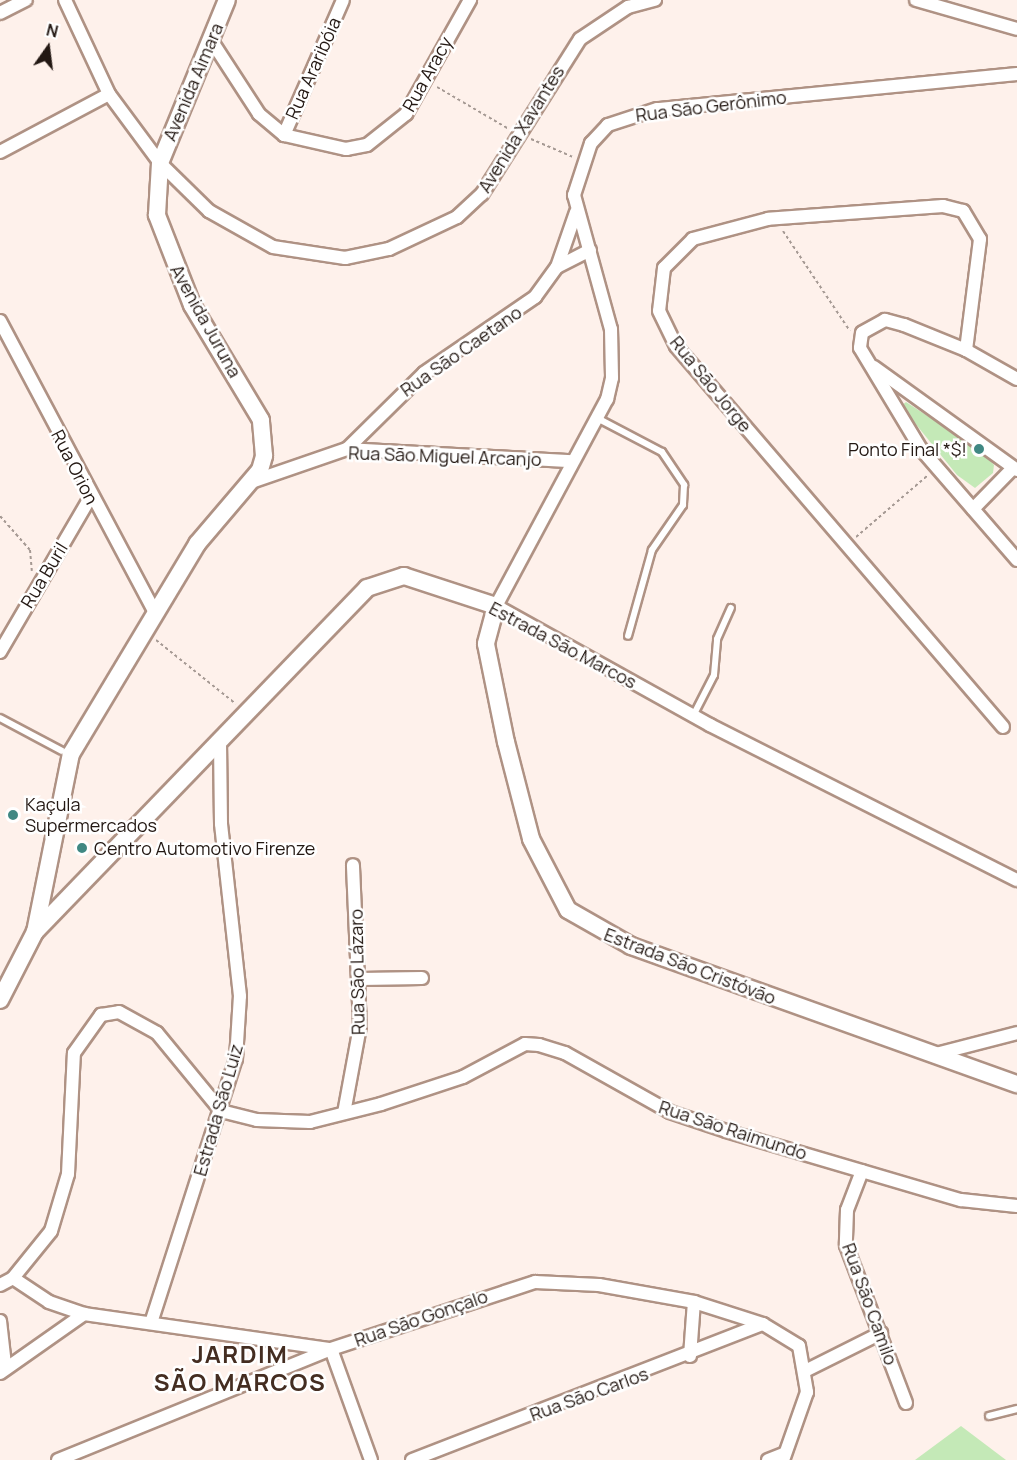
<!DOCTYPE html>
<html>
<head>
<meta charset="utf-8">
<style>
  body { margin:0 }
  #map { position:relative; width:1017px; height:1460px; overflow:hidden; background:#fef1eb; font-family:Manrope,sans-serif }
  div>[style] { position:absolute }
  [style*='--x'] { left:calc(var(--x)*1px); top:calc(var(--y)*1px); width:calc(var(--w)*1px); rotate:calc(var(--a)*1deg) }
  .green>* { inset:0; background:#c4e9b7 }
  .path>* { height:2px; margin-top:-1px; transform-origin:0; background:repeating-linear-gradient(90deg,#a59993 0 3px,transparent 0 6px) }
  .roads { filter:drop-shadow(2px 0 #af9284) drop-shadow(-2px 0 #af9284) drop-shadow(0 2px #af9284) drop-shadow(0 -2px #af9284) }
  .lane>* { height:6px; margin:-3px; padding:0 3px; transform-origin:3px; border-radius:3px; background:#fff }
  .street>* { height:12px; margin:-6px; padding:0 6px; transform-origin:6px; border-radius:6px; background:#fff }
  .secondary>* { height:16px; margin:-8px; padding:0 8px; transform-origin:8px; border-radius:8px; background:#fff }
  .dots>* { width:16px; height:16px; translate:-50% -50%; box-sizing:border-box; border:3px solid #fff; border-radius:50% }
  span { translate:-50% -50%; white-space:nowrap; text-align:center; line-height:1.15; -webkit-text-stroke:5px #fff; paint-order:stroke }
  .street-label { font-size:18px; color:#231813 }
  .poi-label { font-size:18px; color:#231813 }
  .right { translate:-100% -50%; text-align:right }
  .left { translate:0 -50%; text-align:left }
  .district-label { font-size:24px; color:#442d21; font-weight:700; letter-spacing:1.5px }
  .north { position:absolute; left:18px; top:18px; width:60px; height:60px; -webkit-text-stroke:4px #fff; paint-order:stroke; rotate:14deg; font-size:16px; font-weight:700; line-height:24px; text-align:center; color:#231813 }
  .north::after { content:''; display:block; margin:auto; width:21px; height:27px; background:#231813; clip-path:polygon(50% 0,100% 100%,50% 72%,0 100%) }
</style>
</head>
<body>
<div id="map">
  <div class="green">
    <div style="clip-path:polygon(906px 402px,983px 452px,994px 465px,993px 473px,975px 488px,957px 475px,901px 406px)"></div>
    <div style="clip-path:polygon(961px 1426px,1006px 1460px,915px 1460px)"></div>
  </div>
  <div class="path">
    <div style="--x:437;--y:87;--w:83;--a:30.3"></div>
    <div style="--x:531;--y:139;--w:46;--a:23.2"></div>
    <div style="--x:783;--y:231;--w:120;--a:56.2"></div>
    <div style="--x:0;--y:516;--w:45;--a:48.6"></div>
    <div style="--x:30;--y:550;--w:21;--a:85"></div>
    <div style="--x:856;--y:537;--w:94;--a:-40.7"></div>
    <div style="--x:156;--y:640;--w:102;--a:38.7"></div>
  </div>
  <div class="roads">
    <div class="lane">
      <div style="--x:597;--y:418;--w:73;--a:27.6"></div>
      <div style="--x:662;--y:452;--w:40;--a:56"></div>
      <div style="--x:684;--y:485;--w:20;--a:93"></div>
      <div style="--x:683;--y:505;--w:55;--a:124.6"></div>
      <div style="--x:652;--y:550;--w:89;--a:105.6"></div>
      <div style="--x:693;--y:716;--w:46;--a:-62.9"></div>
      <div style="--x:714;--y:675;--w:36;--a:-85"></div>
      <div style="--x:717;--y:639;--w:34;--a:-66"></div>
      <div style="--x:0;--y:718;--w:70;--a:28"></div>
      <div style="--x:989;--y:1416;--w:29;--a:-14"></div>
    </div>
    <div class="street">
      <div style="--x:65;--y:0;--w:104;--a:64.9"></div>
      <div style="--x:109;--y:94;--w:86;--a:53.5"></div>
      <div style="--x:160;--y:163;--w:69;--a:44.4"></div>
      <div style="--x:209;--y:211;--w:73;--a:29.4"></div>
      <div style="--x:273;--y:247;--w:73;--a:8.7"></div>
      <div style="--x:345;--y:258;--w:45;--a:-11.6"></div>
      <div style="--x:389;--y:249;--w:75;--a:-25.2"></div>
      <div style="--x:457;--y:217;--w:34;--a:-43"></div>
      <div style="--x:482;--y:194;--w:183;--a:-57.7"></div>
      <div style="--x:580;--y:39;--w:58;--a:-33.7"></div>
      <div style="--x:628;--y:7;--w:28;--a:-15"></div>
      <div style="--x:916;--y:0;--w:105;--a:16"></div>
      <div style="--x:0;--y:13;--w:29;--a:-27"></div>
      <div style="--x:211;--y:40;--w:88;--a:57"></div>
      <div style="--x:259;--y:114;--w:33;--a:40"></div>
      <div style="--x:284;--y:135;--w:64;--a:12.7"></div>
      <div style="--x:346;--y:149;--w:21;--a:-11"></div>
      <div style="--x:367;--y:145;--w:50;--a:-38.5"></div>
      <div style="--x:406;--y:114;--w:131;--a:-60.7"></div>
      <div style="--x:1017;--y:74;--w:362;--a:174.4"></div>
      <div style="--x:657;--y:109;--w:52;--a:161.9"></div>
      <div style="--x:608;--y:125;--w:25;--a:133"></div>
      <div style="--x:591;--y:143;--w:55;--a:108.1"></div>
      <div style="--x:574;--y:195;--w:139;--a:74.6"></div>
      <div style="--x:611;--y:329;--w:49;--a:88.8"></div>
      <div style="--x:612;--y:378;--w:22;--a:103"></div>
      <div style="--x:607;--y:399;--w:235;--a:118.2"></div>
      <div style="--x:496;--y:606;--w:245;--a:29.1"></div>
      <div style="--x:710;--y:725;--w:344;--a:26.8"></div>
      <div style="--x:284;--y:135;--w:147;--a:-66.4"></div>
      <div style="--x:0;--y:152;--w:123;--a:-28"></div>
      <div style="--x:557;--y:267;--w:37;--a:-27"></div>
      <div style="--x:0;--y:321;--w:328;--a:62"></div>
      <div style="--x:966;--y:350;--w:112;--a:-82.8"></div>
      <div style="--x:980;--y:239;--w:33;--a:-121"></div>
      <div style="--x:963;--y:211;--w:21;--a:-166"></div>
      <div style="--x:943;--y:206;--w:175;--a:175.8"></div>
      <div style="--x:768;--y:219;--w:78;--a:165.1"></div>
      <div style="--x:693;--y:239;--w:41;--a:135"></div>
      <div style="--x:664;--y:268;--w:43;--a:96.6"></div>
      <div style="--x:659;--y:311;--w:39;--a:64"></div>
      <div style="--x:676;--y:346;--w:502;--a:49.36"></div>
      <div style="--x:874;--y:367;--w:176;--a:35.8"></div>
      <div style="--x:1017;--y:379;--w:59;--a:-150.4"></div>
      <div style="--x:966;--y:350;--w:67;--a:-158"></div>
      <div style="--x:904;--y:325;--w:20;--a:-165"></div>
      <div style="--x:885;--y:320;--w:26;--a:151"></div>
      <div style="--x:862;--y:333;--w:15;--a:98"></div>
      <div style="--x:860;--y:348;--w:118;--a:58.9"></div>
      <div style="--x:921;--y:449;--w:147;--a:49.1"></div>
      <div style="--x:347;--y:449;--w:108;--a:-44.6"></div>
      <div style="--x:424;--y:373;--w:135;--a:-34.4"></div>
      <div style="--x:535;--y:297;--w:37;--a:-54"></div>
      <div style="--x:557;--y:267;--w:58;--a:-70.9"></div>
      <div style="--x:251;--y:482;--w:102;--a:-19"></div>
      <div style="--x:347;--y:449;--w:224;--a:3.1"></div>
      <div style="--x:973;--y:509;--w:57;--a:-45.7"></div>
      <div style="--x:0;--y:652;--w:178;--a:-59.7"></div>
      <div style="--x:361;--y:979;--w:61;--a:-0.9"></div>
      <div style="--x:932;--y:1055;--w:88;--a:-14.5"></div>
      <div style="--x:344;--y:1113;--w:87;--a:-79.5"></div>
      <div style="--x:360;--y:1027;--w:162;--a:-92.5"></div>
      <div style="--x:862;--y:1171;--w:42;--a:111"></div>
      <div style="--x:847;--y:1210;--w:35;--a:92"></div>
      <div style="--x:846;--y:1245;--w:169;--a:69.2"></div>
      <div style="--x:13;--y:1278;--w:43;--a:33.7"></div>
      <div style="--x:49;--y:1302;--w:37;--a:19"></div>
      <div style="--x:84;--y:1314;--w:249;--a:8.1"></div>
      <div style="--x:331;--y:1349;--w:215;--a:-18.2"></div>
      <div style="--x:535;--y:1282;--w:64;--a:2.7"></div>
      <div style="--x:599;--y:1285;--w:97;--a:10.1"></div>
      <div style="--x:694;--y:1302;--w:72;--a:17.7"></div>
      <div style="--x:763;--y:1324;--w:42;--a:31.4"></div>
      <div style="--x:799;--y:1346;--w:47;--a:80.1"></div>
      <div style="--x:807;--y:1392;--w:72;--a:109.4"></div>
      <div style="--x:0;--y:1285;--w:15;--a:-28"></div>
      <div style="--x:13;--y:1278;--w:60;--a:-51"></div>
      <div style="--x:51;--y:1231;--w:59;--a:-73.4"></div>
      <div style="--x:68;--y:1174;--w:121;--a:-87.2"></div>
      <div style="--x:74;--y:1053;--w:47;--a:-54.6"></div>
      <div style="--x:101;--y:1015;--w:18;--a:-9"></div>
      <div style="--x:119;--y:1012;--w:43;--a:28.9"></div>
      <div style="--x:157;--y:1033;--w:101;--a:50.6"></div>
      <div style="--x:221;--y:1111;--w:37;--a:14"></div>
      <div style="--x:257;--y:1120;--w:53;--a:2.2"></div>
      <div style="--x:310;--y:1122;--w:73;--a:-14.2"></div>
      <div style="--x:381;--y:1104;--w:86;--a:-18.2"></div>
      <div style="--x:463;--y:1077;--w:70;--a:-28"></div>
      <div style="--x:525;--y:1044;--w:14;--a:4"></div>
      <div style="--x:539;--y:1045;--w:27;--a:17"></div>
      <div style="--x:565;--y:1053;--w:120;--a:29.3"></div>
      <div style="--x:670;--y:1112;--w:59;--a:18.7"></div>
      <div style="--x:726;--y:1131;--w:245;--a:16.4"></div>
      <div style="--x:961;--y:1200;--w:56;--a:6.1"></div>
      <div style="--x:0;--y:1321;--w:44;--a:83.5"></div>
      <div style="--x:151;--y:1323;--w:277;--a:-72.2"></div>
      <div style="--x:236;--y:1059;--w:63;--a:-86.4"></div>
      <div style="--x:240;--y:996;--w:173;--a:-96.3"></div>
      <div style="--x:221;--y:824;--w:78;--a:-90.7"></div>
      <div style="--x:690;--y:1356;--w:54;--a:-85.8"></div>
      <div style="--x:807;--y:1370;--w:83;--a:-26.6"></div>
      <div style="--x:0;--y:1373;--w:103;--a:-35.1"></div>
      <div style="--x:58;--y:1460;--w:295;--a:-22.1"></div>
      <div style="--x:331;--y:1349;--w:118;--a:70.2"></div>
      <div style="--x:412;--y:1460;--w:376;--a:-21.2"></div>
      <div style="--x:768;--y:1460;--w:17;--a:-21"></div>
    </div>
    <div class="secondary">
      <div style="--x:35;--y:932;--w:478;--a:-46"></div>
      <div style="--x:367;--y:588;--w:39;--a:-18"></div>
      <div style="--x:404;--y:576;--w:97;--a:18.1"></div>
      <div style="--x:496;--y:606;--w:39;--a:105"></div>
      <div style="--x:486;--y:644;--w:100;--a:78.5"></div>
      <div style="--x:506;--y:742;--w:100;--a:75.5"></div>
      <div style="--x:531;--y:839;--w:80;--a:62.5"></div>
      <div style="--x:568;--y:910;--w:73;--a:29.7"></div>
      <div style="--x:631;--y:946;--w:410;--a:19.7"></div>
      <div style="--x:0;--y:1000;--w:76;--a:-62.8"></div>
      <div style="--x:35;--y:932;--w:182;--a:-78.6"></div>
      <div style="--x:71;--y:754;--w:245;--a:-59"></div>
      <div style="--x:197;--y:544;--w:97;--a:-49.6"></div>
      <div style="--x:260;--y:470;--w:15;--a:-74"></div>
      <div style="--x:264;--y:456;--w:36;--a:-95"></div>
      <div style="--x:261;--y:420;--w:134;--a:-121"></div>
      <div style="--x:192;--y:305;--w:97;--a:-111.3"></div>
      <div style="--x:157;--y:215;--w:52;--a:-86.7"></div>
      <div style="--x:160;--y:163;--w:176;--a:-67.7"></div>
    </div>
  </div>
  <div class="dots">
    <div style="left:979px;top:449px;background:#408883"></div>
    <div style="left:13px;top:815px;background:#408883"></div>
    <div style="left:82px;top:848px;background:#408883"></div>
  </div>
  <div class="street-label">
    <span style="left:313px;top:68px;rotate:-66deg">Rua Araribóia</span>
    <span style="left:427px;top:74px;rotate:-61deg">Rua Aracy</span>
    <span style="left:193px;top:82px;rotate:-67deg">Avenida Aimara</span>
    <span style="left:711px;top:106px;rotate:-7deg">Rua São Gerônimo</span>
    <span style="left:521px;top:129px;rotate:-58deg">Avenida Xavantes</span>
    <span style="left:206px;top:321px;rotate:61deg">Avenida Juruna</span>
    <span style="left:461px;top:351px;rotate:-35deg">Rua São Caetano</span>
    <span style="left:711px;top:384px;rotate:51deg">Rua São Jorge</span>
    <span style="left:445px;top:456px;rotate:2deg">Rua São Miguel Arcanjo</span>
    <span style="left:75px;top:467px;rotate:63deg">Rua Orion</span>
    <span style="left:44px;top:575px;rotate:-59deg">Rua Buril</span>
    <span style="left:563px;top:645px;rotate:28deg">Estrada São Marcos</span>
    <span style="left:690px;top:966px;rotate:21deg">Estrada São Cristóvão</span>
    <span style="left:357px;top:972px;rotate:-91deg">Rua São Lázaro</span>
    <span style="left:218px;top:1110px;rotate:-74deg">Estrada São Luiz</span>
    <span style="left:733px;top:1130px;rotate:18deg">Rua São Raimundo</span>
    <span style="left:870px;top:1304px;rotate:70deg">Rua São Camilo</span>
    <span style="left:421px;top:1318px;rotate:-19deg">Rua São Gonçalo</span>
    <span style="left:589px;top:1394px;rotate:-20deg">Rua São Carlos</span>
  </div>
  <div class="poi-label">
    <span class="right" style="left:967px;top:449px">Ponto Final *$!</span>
    <span class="left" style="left:25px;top:815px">Kaçula<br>Supermercados</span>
    <span class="left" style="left:94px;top:848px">Centro Automotivo Firenze</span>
  </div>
  <div class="district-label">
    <span style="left:240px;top:1368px">JARDIM<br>SÃO MARCOS</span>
  </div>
  <div class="north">N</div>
</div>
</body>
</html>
